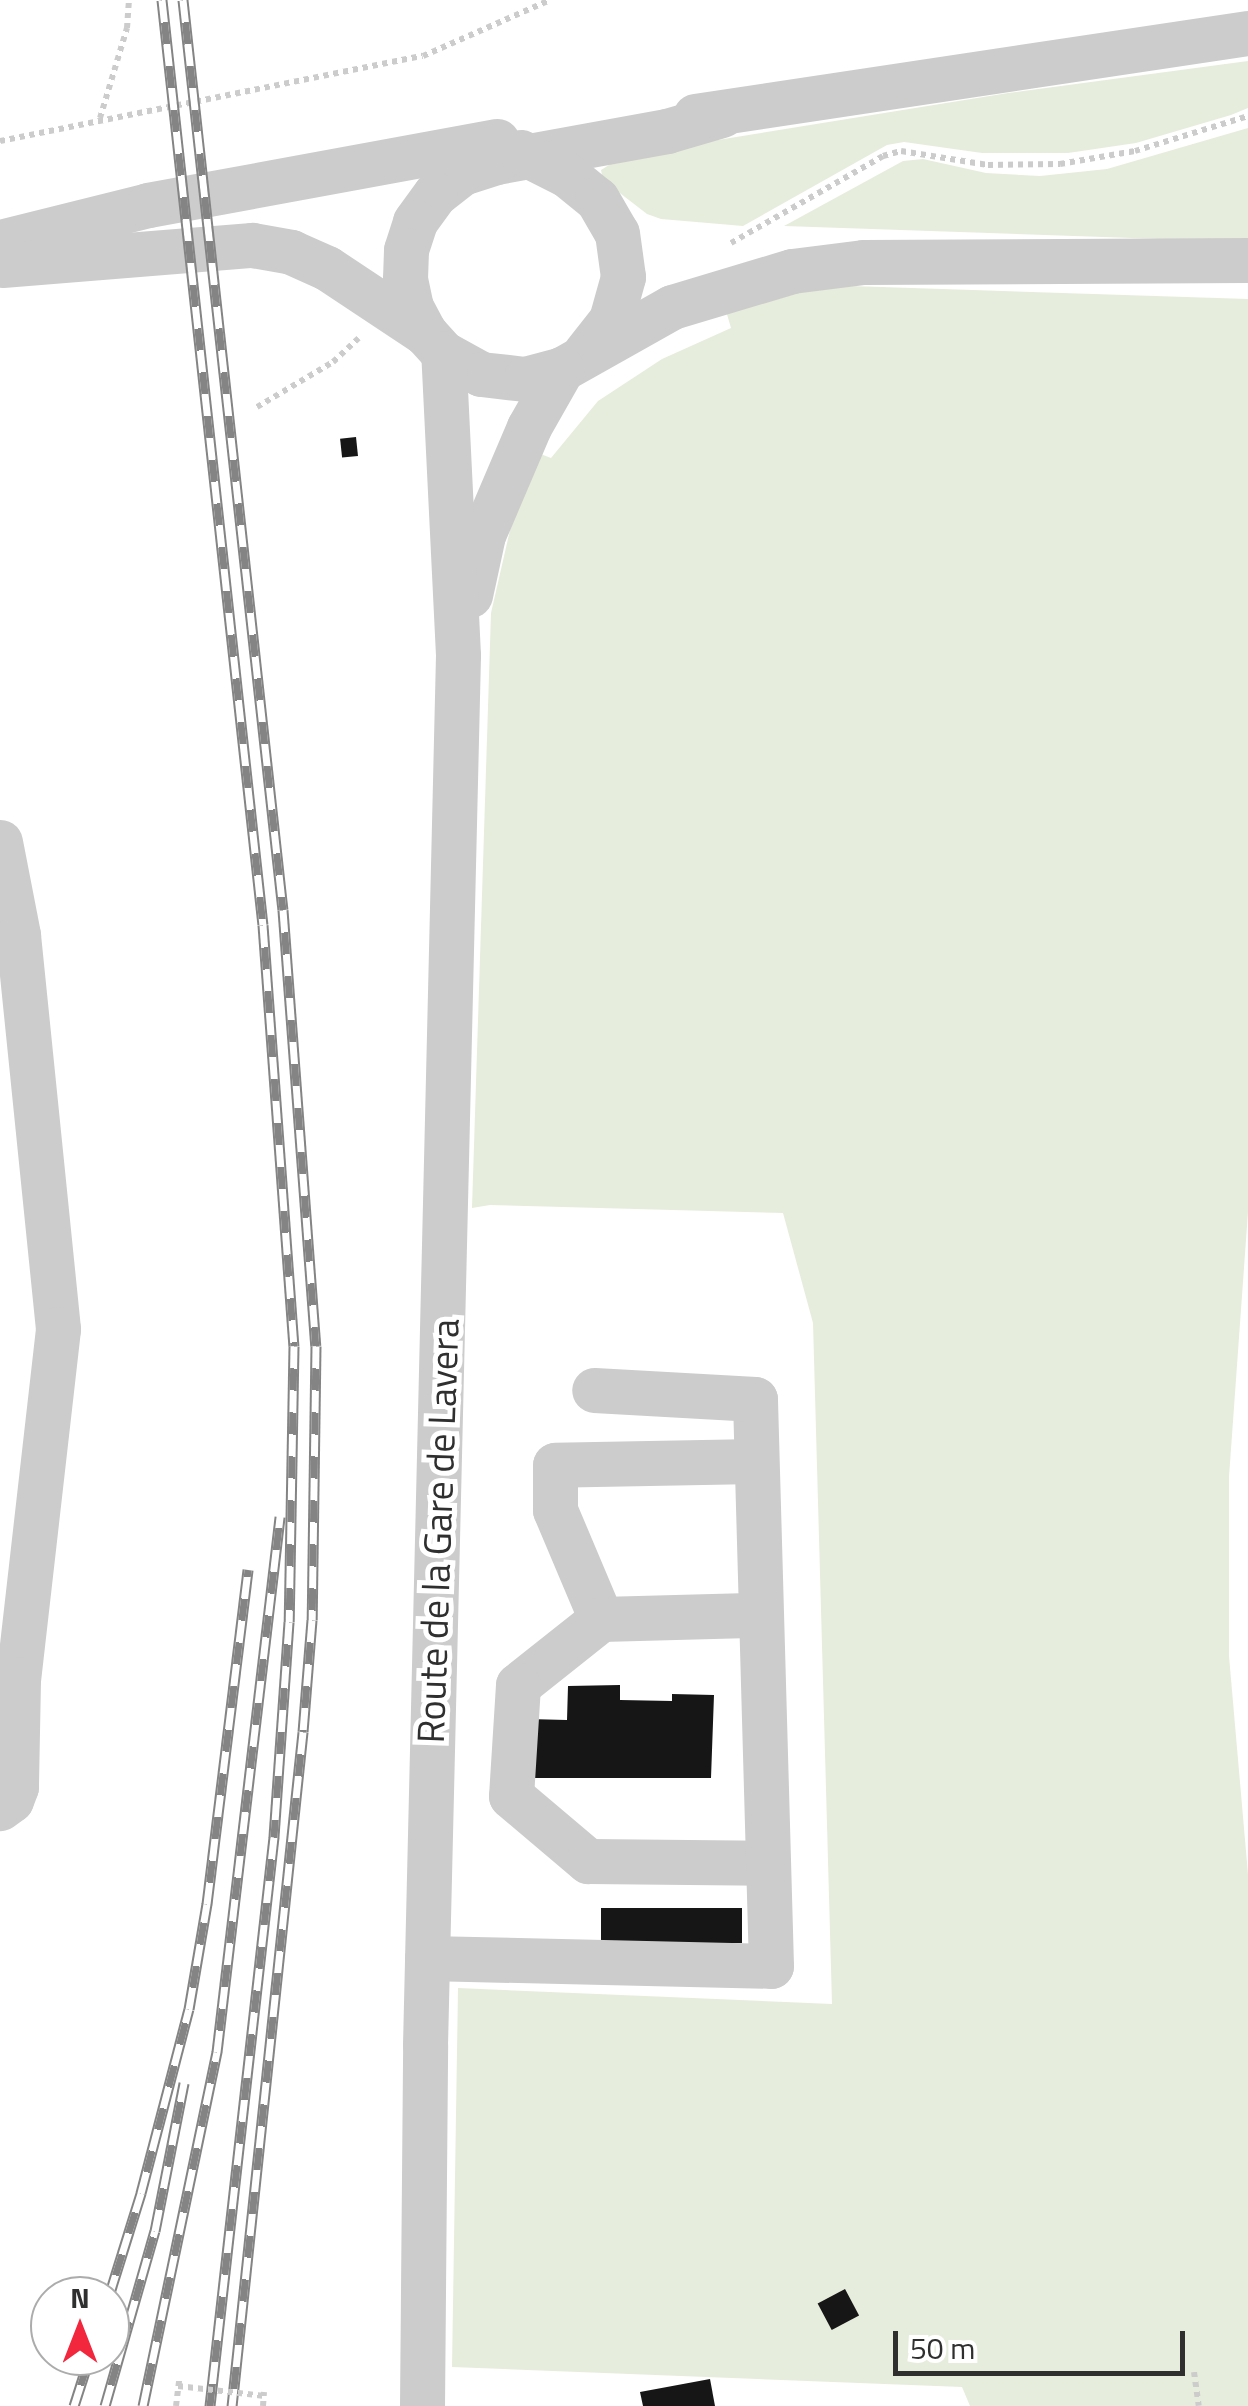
<!DOCTYPE html>
<html>
<head>
<meta charset="utf-8">
<style>
  body { margin:0 }
  #map { position:relative; width:1248px; height:2406px; overflow:hidden; background:#fff; font-family:"Titillium Web",sans-serif }
  div>[style] { position:absolute }
  [style*='--x'] { left:calc(var(--x)*1px); top:calc(var(--y)*1px); width:calc(var(--w)*1px); rotate:calc(var(--a)*1deg) }
  .green>* { inset:0; background:#e6eddc }
  .building>* { inset:0; background:#161616; transform-origin:0 0 }
  .path>* { height:6px; margin-top:-3px; transform-origin:0; background:repeating-linear-gradient(90deg,#ccc 0 5px,transparent 0 10px) }
  .minor>* { height:45px; margin:-22.5px; padding:0 22.5px; transform-origin:22.5px; border-radius:22.5px; background:#ccc }
  .rail>* { height:11px; margin-top:-5.5px; transform-origin:0; background:repeating-linear-gradient(90deg,#fff 0 22px,#848484 0 44px); box-sizing:border-box; border-block:2px solid #848484 }
  .path-bridge>* { height:6px; margin-top:-3px; transform-origin:0; background:repeating-linear-gradient(90deg,#ccc 0 5px,transparent 0 10px) }
  span { translate:-50% -50%; white-space:nowrap; text-align:center; line-height:1.15; -webkit-text-stroke:10px #fff; paint-order:stroke }
  .street-label { font-size:38px; color:#2f2f2f }
  .north { position:absolute; left:30px; top:2276px; width:100px; height:100px; box-sizing:border-box; background:#fff; border:2px solid #acacac; border-radius:50%; rotate:0deg; font-size:28px; font-weight:700; line-height:40px; text-align:center; color:#2f2f2f }
  .north::after { content:''; display:block; margin:auto; width:35px; height:45px; background:#f2263c; clip-path:polygon(50% 0,100% 100%,50% 72%,0 100%) }
  .scale { position:absolute; left:893px; top:2331px; width:292px; height:45px; box-sizing:border-box; border:5px solid #2f2f2f; border-top:0; padding-left:12px; font-size:30px; line-height:35px; white-space:nowrap; color:#2f2f2f; -webkit-text-stroke:8px #fff; paint-order:stroke }
</style>
</head>
<body>
<div id="map">
  <div class="green">
    <div style="clip-path:polygon(1248px 61px,1248px 108px,1231px 115px,1136px 143px,1068px 153px,982px 153px,904px 142px,887px 145px,743px 226px,661px 219px,647px 214px,603px 180px,601px 170px,625px 155px,1008px 93px)"></div>
    <div style="clip-path:polygon(1248px 128px,1248px 242px,784px 226px,903px 161px,923px 159px,986px 173px,1040px 176px,1107px 169px)"></div>
    <div style="clip-path:polygon(851px 286px,1248px 299px,1248px 1212px,1229px 1477px,1229px 1656px,1248px 1874px,1248px 2406px,970px 2406px,962px 2387px,452px 2367px,458px 1988px,832px 2004px,813px 1323px,783px 1213px,490px 1205px,472px 1208px,491px 613px,513px 517px,538px 453px,551px 458px,598px 401px,662px 359px,731px 328px,726px 311px,782px 294px)"></div>
  </div>
  <div class="building">
    <div style="left:356px;top:437px;width:19px;height:16px;rotate:84deg"></div>
    <div style="clip-path:polygon(620px 1685px,620px 1700px,672px 1701px,672px 1694px,714px 1695px,711px 1778px,526px 1778px,528px 1719px,567px 1720px,568px 1686px)"></div>
    <div style="left:601px;top:1908px;width:141px;height:35px"></div>
    <div style="left:845px;top:2289px;width:30px;height:31px;rotate:62deg"></div>
    <div style="clip-path:polygon(710px 2379px,715px 2406px,643px 2406px,640px 2392px)"></div>
  </div>
  <div class="path">
    <div style="--x:100;--y:118;--w:94;--a:-73.3"></div>
    <div style="--x:127;--y:28;--w:28;--a:-86"></div>
    <div style="--x:0;--y:141;--w:431;--a:-11.4"></div>
    <div style="--x:423;--y:56;--w:139;--a:-23.8"></div>
    <div style="--x:731;--y:243;--w:175;--a:-29.8"></div>
    <div style="--x:883;--y:156;--w:19;--a:-16"></div>
    <div style="--x:901;--y:151;--w:88;--a:9.1"></div>
    <div style="--x:988;--y:165;--w:72;--a:-0.8"></div>
    <div style="--x:1060;--y:164;--w:76;--a:-9.8"></div>
    <div style="--x:1135;--y:151;--w:118;--a:-17.2"></div>
    <div style="--x:257;--y:407;--w:88;--a:-30.6"></div>
    <div style="--x:333;--y:362;--w:35;--a:-43"></div>
    <div style="--x:1194;--y:2372;--w:34;--a:82"></div>
    <div style="--x:176;--y:2406;--w:26;--a:-83"></div>
    <div style="--x:263;--y:2406;--w:14;--a:-86"></div>
  </div>
  <div class="minor">
    <div style="--x:722;--y:115;--w:57;--a:163.8"></div>
    <div style="--x:667;--y:131;--w:174;--a:169.7"></div>
    <div style="--x:496;--y:162;--w:36;--a:162"></div>
    <div style="--x:462;--y:173;--w:34;--a:142"></div>
    <div style="--x:435;--y:194;--w:34;--a:126"></div>
    <div style="--x:415;--y:222;--w:29;--a:108"></div>
    <div style="--x:406;--y:250;--w:29;--a:92"></div>
    <div style="--x:405;--y:279;--w:29;--a:78"></div>
    <div style="--x:411;--y:307;--w:30;--a:62"></div>
    <div style="--x:425;--y:333;--w:27;--a:48"></div>
    <div style="--x:443;--y:353;--w:43;--a:28.9"></div>
    <div style="--x:481;--y:374;--w:44;--a:6.5"></div>
    <div style="--x:525;--y:379;--w:38;--a:-15"></div>
    <div style="--x:562;--y:369;--w:126;--a:-29.4"></div>
    <div style="--x:672;--y:307;--w:125;--a:-16.7"></div>
    <div style="--x:792;--y:271;--w:72;--a:-7.2"></div>
    <div style="--x:863;--y:262;--w:385;--a:-0.3"></div>
    <div style="--x:695;--y:116;--w:559;--a:-8.54"></div>
    <div style="--x:521;--y:152;--w:51;--a:26.6"></div>
    <div style="--x:567;--y:175;--w:38;--a:39"></div>
    <div style="--x:597;--y:199;--w:39;--a:60"></div>
    <div style="--x:617;--y:233;--w:44;--a:82.2"></div>
    <div style="--x:623;--y:277;--w:45;--a:105.6"></div>
    <div style="--x:611;--y:320;--w:42;--a:128.2"></div>
    <div style="--x:0;--y:242;--w:153;--a:-14"></div>
    <div style="--x:148;--y:205;--w:355;--a:-10.4"></div>
    <div style="--x:2;--y:265;--w:251;--a:-4.6"></div>
    <div style="--x:252;--y:245;--w:40;--a:10"></div>
    <div style="--x:291;--y:252;--w:39;--a:24"></div>
    <div style="--x:327;--y:268;--w:118;--a:33.6"></div>
    <div style="--x:470;--y:595;--w:61;--a:-77.8"></div>
    <div style="--x:483;--y:535;--w:117;--a:-66.9"></div>
    <div style="--x:529;--y:427;--w:67;--a:-60.4"></div>
    <div style="--x:0;--y:842;--w:95;--a:79"></div>
    <div style="--x:18;--y:935;--w:396;--a:84.2"></div>
    <div style="--x:58;--y:1329;--w:352;--a:96.5"></div>
    <div style="--x:18;--y:1679;--w:108;--a:91.1"></div>
    <div style="--x:16;--y:1787;--w:14;--a:111"></div>
    <div style="--x:11;--y:1800;--w:14;--a:144"></div>
    <div style="--x:756;--y:1461;--w:201;--a:178.9"></div>
    <div style="--x:555;--y:1465;--w:45;--a:90"></div>
    <div style="--x:555;--y:1510;--w:118;--a:67.1"></div>
    <div style="--x:601;--y:1619;--w:106;--a:141.5"></div>
    <div style="--x:518;--y:1685;--w:111;--a:93.6"></div>
    <div style="--x:511;--y:1796;--w:101;--a:40.2"></div>
    <div style="--x:588;--y:1861;--w:177;--a:0.6"></div>
    <div style="--x:601;--y:1619;--w:158;--a:-1.5"></div>
    <div style="--x:427;--y:1958;--w:344;--a:1.3"></div>
    <div style="--x:771;--y:1966;--w:567;--a:-91.62"></div>
    <div style="--x:755;--y:1399;--w:161;--a:-176.8"></div>
    <div style="--x:422;--y:2406;--w:361;--a:-89.5"></div>
    <div style="--x:425;--y:2045;--w:1390;--a:-88.64"></div>
    <div style="--x:458;--y:655;--w:302;--a:-92.8"></div>
  </div>
  <div class="rail">
    <div style="--x:162;--y:0;--w:930;--a:83.77"></div>
    <div style="--x:263;--y:925;--w:422;--a:85.8"></div>
    <div style="--x:294;--y:1346;--w:276;--a:91"></div>
    <div style="--x:289;--y:1622;--w:216;--a:94"></div>
    <div style="--x:274;--y:1837;--w:573;--a:96.42"></div>
    <div style="--x:183;--y:0;--w:915;--a:83.73"></div>
    <div style="--x:283;--y:910;--w:437;--a:85.7"></div>
    <div style="--x:316;--y:1346;--w:274;--a:90.8"></div>
    <div style="--x:312;--y:1620;--w:112;--a:94.6"></div>
    <div style="--x:303;--y:1732;--w:678;--a:96.01"></div>
    <div style="--x:109;--y:2296;--w:108;--a:-72.7"></div>
    <div style="--x:141;--y:2193;--w:190;--a:-75.4"></div>
    <div style="--x:189;--y:2009;--w:107;--a:-80.3"></div>
    <div style="--x:207;--y:1904;--w:337;--a:-83"></div>
    <div style="--x:74;--y:2406;--w:52;--a:-72.3"></div>
    <div style="--x:105;--y:2406;--w:182;--a:-74.1"></div>
    <div style="--x:155;--y:2231;--w:151;--a:-78.9"></div>
    <div style="--x:143;--y:2406;--w:362;--a:-78.2"></div>
    <div style="--x:217;--y:2052;--w:539;--a:-83.28"></div>
  </div>
  <div class="path-bridge">
    <div style="--x:178;--y:2386;--w:87;--a:6.6"></div>
  </div>
  <div class="street-label">
    <span style="left:438px;top:1531px;rotate:-88deg">Route de la Gare de Lavera</span>
  </div>
  <div class="north">N</div>
  <div class="scale">50 m</div>
</div>
</body>
</html>
